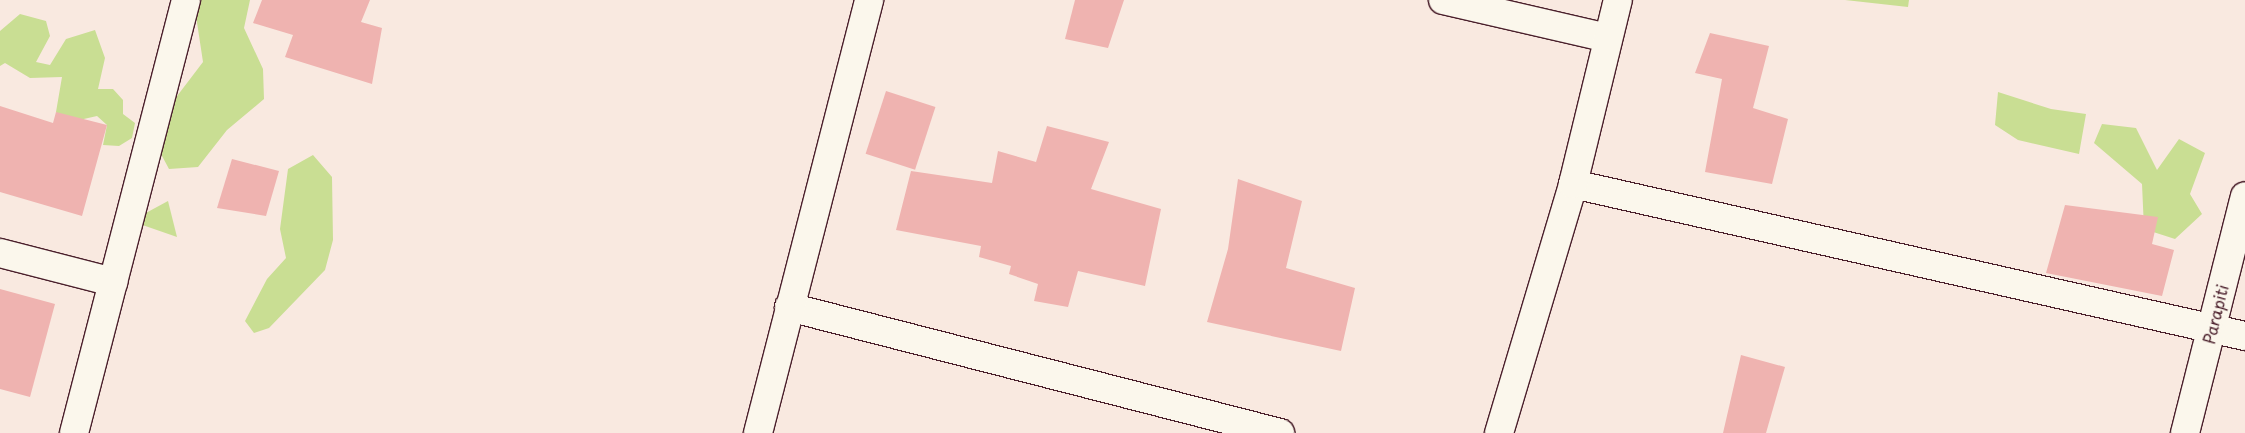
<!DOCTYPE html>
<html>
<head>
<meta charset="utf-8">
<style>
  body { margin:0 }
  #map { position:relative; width:2245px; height:433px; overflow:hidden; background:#f9e9e0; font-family:"Playpen Sans",sans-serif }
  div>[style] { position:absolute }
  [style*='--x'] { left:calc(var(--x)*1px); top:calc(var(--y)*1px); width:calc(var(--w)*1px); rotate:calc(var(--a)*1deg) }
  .green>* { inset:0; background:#c9de93 }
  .building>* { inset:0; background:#efb3b0; transform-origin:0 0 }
  .roads { filter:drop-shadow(1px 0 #4a1f2b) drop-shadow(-1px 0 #4a1f2b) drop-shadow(0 1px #4a1f2b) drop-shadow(0 -1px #4a1f2b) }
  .street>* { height:28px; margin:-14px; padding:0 14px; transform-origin:14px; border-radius:14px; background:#fbf7ec }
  span { translate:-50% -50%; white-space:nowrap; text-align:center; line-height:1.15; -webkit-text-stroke:4.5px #fbf7ec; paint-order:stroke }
  .street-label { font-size:16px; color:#4a1f2b }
</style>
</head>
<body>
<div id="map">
  <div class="green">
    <div style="clip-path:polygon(198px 0,250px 0,244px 28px,263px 69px,264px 99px,227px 130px,198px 167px,169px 169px,154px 141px,155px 125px,203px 62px,196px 16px)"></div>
    <div style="clip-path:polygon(1845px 0,1909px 0,1908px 7px)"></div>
    <div style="clip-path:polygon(20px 14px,46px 21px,50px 36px,36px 62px,50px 65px,66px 39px,95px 30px,105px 58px,98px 89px,113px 89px,123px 100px,123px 114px,135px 123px,132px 138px,119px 146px,103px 145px,107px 125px,97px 116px,66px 123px,56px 112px,62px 77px,30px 78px,5px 63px,0 66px,0 31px)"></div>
    <div style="clip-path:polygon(1998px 92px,2051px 109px,2086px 114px,2079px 154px,2018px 140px,1995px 125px)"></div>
    <div style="clip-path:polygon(2102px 124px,2136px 128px,2157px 170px,2179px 139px,2205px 153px,2190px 194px,2202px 214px,2175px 239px,2144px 229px,2142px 184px,2094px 143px)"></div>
    <div style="clip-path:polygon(313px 155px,332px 177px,333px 240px,325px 270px,269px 328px,254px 333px,245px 321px,267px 279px,286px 258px,280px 229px,288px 169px)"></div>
    <div style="clip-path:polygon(168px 201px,177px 237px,131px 221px)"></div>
  </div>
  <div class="building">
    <div style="clip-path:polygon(262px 0,370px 0,361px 22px,382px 28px,372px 84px,285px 57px,293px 35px,253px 23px)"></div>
    <div style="clip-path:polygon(1075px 0,1124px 0,1108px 48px,1065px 39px)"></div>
    <div style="clip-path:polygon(1710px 33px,1769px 46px,1753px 108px,1788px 119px,1772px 184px,1705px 172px,1722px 79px,1695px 73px)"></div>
    <div style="left:886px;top:91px;width:52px;height:66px;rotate:18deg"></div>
    <div style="clip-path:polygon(0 106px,53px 123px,56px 112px,107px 125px,82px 216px,0 192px)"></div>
    <div style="clip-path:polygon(1047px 126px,1109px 142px,1091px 189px,1161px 209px,1145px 286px,1078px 271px,1068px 307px,1034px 301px,1038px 284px,1009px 274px,1011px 266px,979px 257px,981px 246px,896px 230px,911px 171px,992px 183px,998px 151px,1036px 162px)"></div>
    <div style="clip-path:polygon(232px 159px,279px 171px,266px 216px,217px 208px)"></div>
    <div style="clip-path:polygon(1238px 179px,1302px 201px,1286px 268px,1355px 288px,1341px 351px,1207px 322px,1228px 249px)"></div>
    <div style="clip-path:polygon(2065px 205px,2158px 217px,2152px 244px,2174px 250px,2162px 296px,2046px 273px)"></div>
    <div style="clip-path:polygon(0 289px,55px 304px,30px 397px,0 389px)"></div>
    <div style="clip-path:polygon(1741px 355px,1785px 367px,1766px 433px,1723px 433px)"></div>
  </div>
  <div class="roads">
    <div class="street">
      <div style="--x:1443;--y:0;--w:169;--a:13"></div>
      <div style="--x:1573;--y:184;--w:689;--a:12.75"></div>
      <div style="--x:0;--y:253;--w:117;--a:14.4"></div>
      <div style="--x:789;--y:307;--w:507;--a:14.39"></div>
      <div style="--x:74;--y:433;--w:447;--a:-75.5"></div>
      <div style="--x:758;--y:433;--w:447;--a:-75.6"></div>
      <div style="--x:1499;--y:433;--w:260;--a:-73.4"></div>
      <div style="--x:1573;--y:184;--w:189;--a:-76.3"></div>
      <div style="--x:2185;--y:433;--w:244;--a:-75.8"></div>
    </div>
  </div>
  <div class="street-label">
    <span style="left:2215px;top:314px;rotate:-76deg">Parapiti</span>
  </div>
</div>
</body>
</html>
